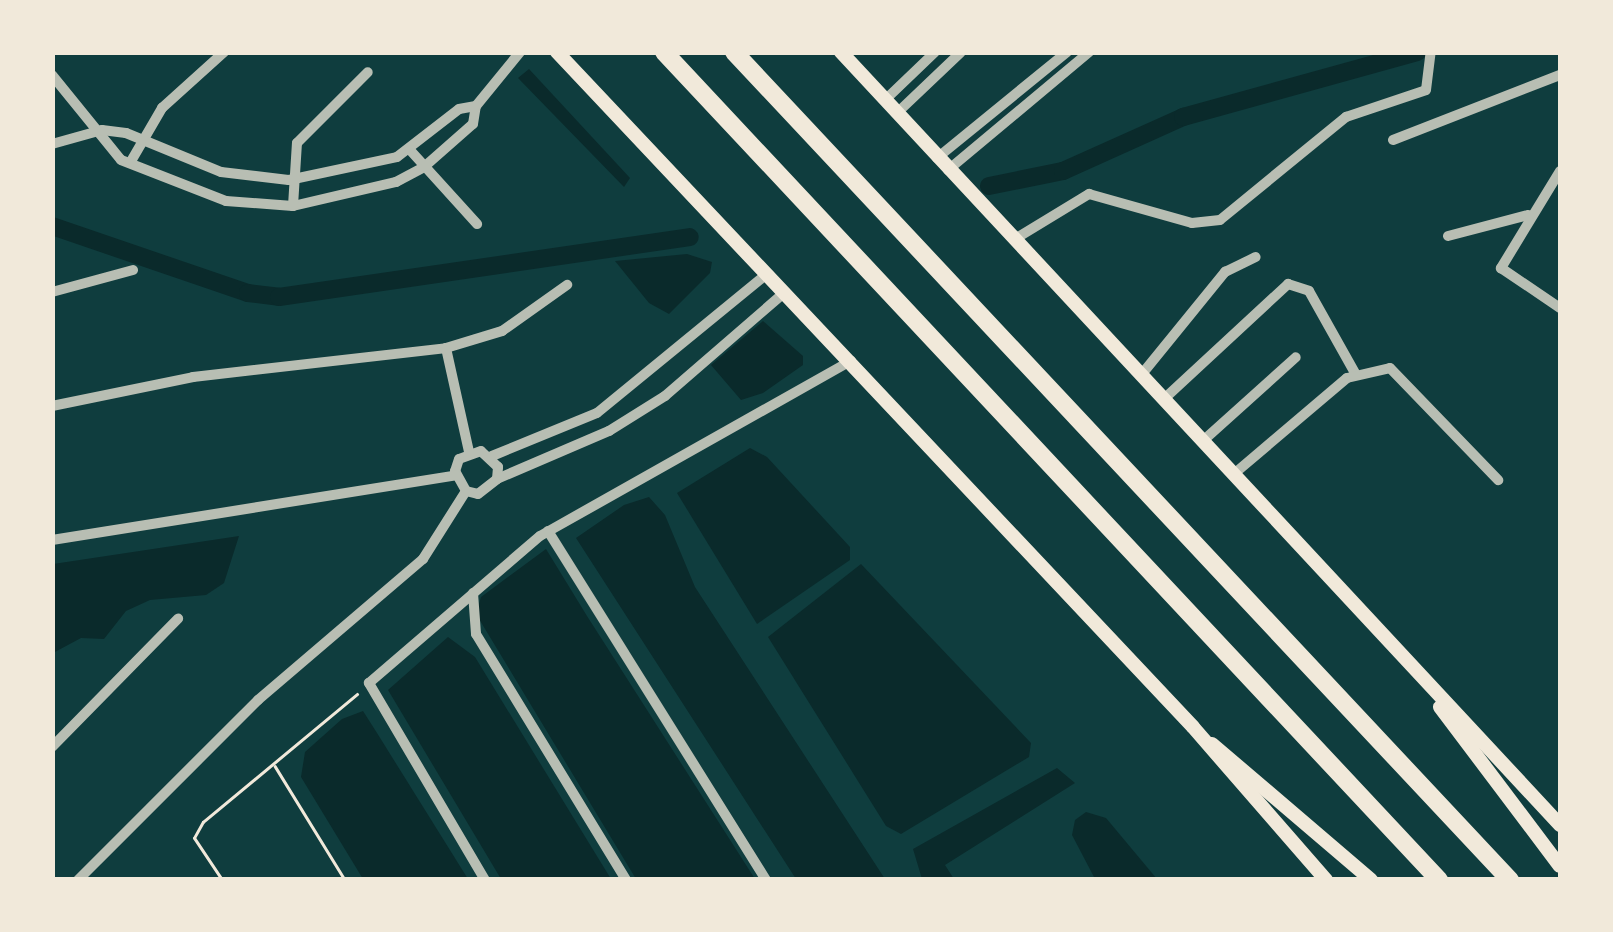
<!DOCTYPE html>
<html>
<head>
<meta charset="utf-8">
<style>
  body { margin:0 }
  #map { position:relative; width:1613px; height:932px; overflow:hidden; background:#0f3d3e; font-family:"Asap Condensed",sans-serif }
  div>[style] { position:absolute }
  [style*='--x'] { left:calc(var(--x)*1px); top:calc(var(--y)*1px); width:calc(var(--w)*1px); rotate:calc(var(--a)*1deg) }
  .water>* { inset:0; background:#0a2a2b }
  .canal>* { height:18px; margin:-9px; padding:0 9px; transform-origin:9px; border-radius:9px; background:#0a2a2b }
  .path>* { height:2.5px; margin:-1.25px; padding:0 1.25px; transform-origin:1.25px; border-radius:1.25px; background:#f1e9da }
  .minor>* { height:10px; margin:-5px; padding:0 5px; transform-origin:5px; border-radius:5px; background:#b8beb3 }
  .secondary>* { height:14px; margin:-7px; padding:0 7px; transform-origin:7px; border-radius:7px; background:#f1e9da }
  .motorway>* { height:18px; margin:-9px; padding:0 9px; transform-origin:9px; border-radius:9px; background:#f1e9da }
  span { translate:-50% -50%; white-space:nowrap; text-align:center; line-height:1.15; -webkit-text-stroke:10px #f1e9da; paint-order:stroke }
  .frame { position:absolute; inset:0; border:55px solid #f1e9da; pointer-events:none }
</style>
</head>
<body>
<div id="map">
  <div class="water">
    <div style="clip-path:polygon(529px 69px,630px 178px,624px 187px,518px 78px)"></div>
    <div style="clip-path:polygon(687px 254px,712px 262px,710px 273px,669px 314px,649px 303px,615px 261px)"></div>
    <div style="clip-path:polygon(763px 321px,803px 356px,803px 365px,763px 393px,741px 400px,711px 365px)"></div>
    <div style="clip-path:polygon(750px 448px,767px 457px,850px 547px,850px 560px,757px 624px,677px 493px)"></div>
    <div style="clip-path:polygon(649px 497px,665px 515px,695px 587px,885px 879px,796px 879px,576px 538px,624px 505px)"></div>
    <div style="clip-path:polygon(239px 536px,224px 583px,206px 595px,150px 600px,126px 611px,104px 639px,81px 638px,53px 653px,53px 564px)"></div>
    <div style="clip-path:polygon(546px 549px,587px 616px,755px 879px,636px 879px,476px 614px,481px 597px)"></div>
    <div style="clip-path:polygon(861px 564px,1031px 743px,1029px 757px,901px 834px,886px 826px,768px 637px)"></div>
    <div style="clip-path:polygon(448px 637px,475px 657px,611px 879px,501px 879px,388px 690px)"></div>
    <div style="clip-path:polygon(363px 711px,377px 733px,468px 879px,363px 879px,301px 777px,305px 752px,342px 719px)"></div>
    <div style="clip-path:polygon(1057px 768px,1075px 783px,945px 865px,954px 879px,922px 879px,913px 849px)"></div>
    <div style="clip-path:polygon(1086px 812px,1106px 818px,1157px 879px,1094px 877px,1072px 835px,1075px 820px)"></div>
  </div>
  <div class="canal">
    <div style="--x:989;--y:186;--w:76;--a:-11.5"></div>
    <div style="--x:1063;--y:171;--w:132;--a:-24.2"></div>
    <div style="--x:1183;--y:117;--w:243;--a:-15.5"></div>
    <div style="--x:52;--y:226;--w:207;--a:18.9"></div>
    <div style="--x:248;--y:293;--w:31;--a:7"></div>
    <div style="--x:279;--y:297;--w:415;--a:-8.3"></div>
  </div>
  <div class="path">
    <div style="--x:275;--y:766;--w:134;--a:58.4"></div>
    <div style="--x:222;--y:880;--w:50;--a:-123.7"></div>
    <div style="--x:194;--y:838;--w:18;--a:-61"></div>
    <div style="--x:203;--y:822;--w:200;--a:-39.7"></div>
  </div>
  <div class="minor">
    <div style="--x:52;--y:75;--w:109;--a:50.9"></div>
    <div style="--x:121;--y:160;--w:113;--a:21.3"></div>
    <div style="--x:226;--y:201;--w:67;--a:4.3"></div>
    <div style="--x:293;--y:206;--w:106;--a:-13.1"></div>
    <div style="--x:396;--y:182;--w:32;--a:-28"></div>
    <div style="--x:424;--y:167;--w:65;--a:-41.3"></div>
    <div style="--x:473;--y:124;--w:18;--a:-81"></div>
    <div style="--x:476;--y:106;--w:70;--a:-50.8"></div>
    <div style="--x:885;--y:100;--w:69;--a:-43.8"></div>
    <div style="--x:897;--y:113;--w:88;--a:-43.6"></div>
    <div style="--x:1393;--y:140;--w:179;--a:-21.3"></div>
    <div style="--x:52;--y:144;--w:52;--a:-15.6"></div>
    <div style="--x:102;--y:130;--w:24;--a:7"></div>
    <div style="--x:126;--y:133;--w:103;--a:22.3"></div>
    <div style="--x:221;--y:172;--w:68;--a:6.7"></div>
    <div style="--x:289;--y:180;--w:110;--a:-12"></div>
    <div style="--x:397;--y:157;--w:78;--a:-37.7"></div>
    <div style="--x:459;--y:109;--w:17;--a:-10"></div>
    <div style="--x:410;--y:150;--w:100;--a:47.8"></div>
    <div style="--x:937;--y:158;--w:168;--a:-39.2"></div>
    <div style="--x:130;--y:163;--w:64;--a:-59.8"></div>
    <div style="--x:162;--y:108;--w:84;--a:-42.1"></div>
    <div style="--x:948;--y:170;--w:184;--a:-39.9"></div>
    <div style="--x:1560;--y:171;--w:114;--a:121.3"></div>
    <div style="--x:1501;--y:268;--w:71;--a:34.1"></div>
    <div style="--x:293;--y:206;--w:63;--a:-86.4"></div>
    <div style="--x:297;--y:143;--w:100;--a:-45"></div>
    <div style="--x:1448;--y:236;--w:83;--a:-14.7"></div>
    <div style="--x:1015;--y:239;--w:87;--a:-31.3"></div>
    <div style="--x:1089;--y:194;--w:107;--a:15.7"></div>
    <div style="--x:1192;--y:223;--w:28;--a:-6"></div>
    <div style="--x:1220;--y:220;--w:163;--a:-39.3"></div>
    <div style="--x:1346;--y:117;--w:84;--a:-18.6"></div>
    <div style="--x:1426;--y:90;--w:38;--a:-83"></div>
    <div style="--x:52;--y:292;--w:84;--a:-15.2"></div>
    <div style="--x:446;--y:348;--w:107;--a:77.5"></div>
    <div style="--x:1142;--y:374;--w:132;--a:-50.9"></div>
    <div style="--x:1225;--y:272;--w:34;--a:-26"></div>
    <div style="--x:1165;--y:398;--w:168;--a:-42.8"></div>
    <div style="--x:1288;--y:284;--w:22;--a:18"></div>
    <div style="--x:1309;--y:291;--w:94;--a:60.7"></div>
    <div style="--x:52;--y:406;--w:144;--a:-11.6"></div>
    <div style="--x:193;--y:377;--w:255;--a:-6.5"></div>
    <div style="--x:446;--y:348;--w:59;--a:-16.9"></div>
    <div style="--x:502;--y:331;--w:80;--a:-35.3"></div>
    <div style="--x:1205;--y:439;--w:122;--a:-42"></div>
    <div style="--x:492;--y:456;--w:113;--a:-22.3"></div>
    <div style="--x:597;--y:413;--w:220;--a:-39.3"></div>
    <div style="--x:1235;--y:473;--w:147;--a:-40.3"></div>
    <div style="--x:1347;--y:378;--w:44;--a:-13.1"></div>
    <div style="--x:1390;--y:368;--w:156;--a:46"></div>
    <div style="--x:497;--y:479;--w:12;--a:-85"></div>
    <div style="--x:498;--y:467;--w:23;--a:-137"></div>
    <div style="--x:481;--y:451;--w:23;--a:160"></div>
    <div style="--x:459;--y:459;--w:13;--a:108"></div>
    <div style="--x:455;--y:471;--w:23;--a:61"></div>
    <div style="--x:466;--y:491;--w:12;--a:14"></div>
    <div style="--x:478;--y:494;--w:24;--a:-38"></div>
    <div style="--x:497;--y:479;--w:122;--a:-23.2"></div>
    <div style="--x:609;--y:431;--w:66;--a:-32"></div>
    <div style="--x:665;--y:396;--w:159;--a:-40.9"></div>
    <div style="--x:548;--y:531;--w:411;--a:58"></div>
    <div style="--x:52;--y:540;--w:409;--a:-9.1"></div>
    <div style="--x:473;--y:593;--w:41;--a:85.8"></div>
    <div style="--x:476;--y:634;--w:288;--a:58.6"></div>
    <div style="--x:52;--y:747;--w:180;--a:-45.5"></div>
    <div style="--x:78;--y:880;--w:255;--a:-45"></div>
    <div style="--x:258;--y:700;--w:217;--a:-40.5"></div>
    <div style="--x:423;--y:559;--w:80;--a:-57.7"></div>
    <div style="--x:485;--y:880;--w:229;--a:-120.5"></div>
    <div style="--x:369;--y:683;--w:225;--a:-40.7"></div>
    <div style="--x:540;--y:536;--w:357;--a:-29.4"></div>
  </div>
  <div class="secondary">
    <div style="--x:557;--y:52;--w:927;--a:46.7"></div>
    <div style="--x:1193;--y:727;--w:203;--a:49"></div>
    <div style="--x:841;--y:52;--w:1056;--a:47.07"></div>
    <div style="--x:1440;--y:707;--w:199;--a:53"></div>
    <div style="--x:1212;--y:744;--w:209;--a:40.5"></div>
  </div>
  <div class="motorway">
    <div style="--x:664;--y:52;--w:1134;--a:46.89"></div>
    <div style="--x:734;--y:52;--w:1135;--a:46.86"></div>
  </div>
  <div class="frame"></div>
</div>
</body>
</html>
